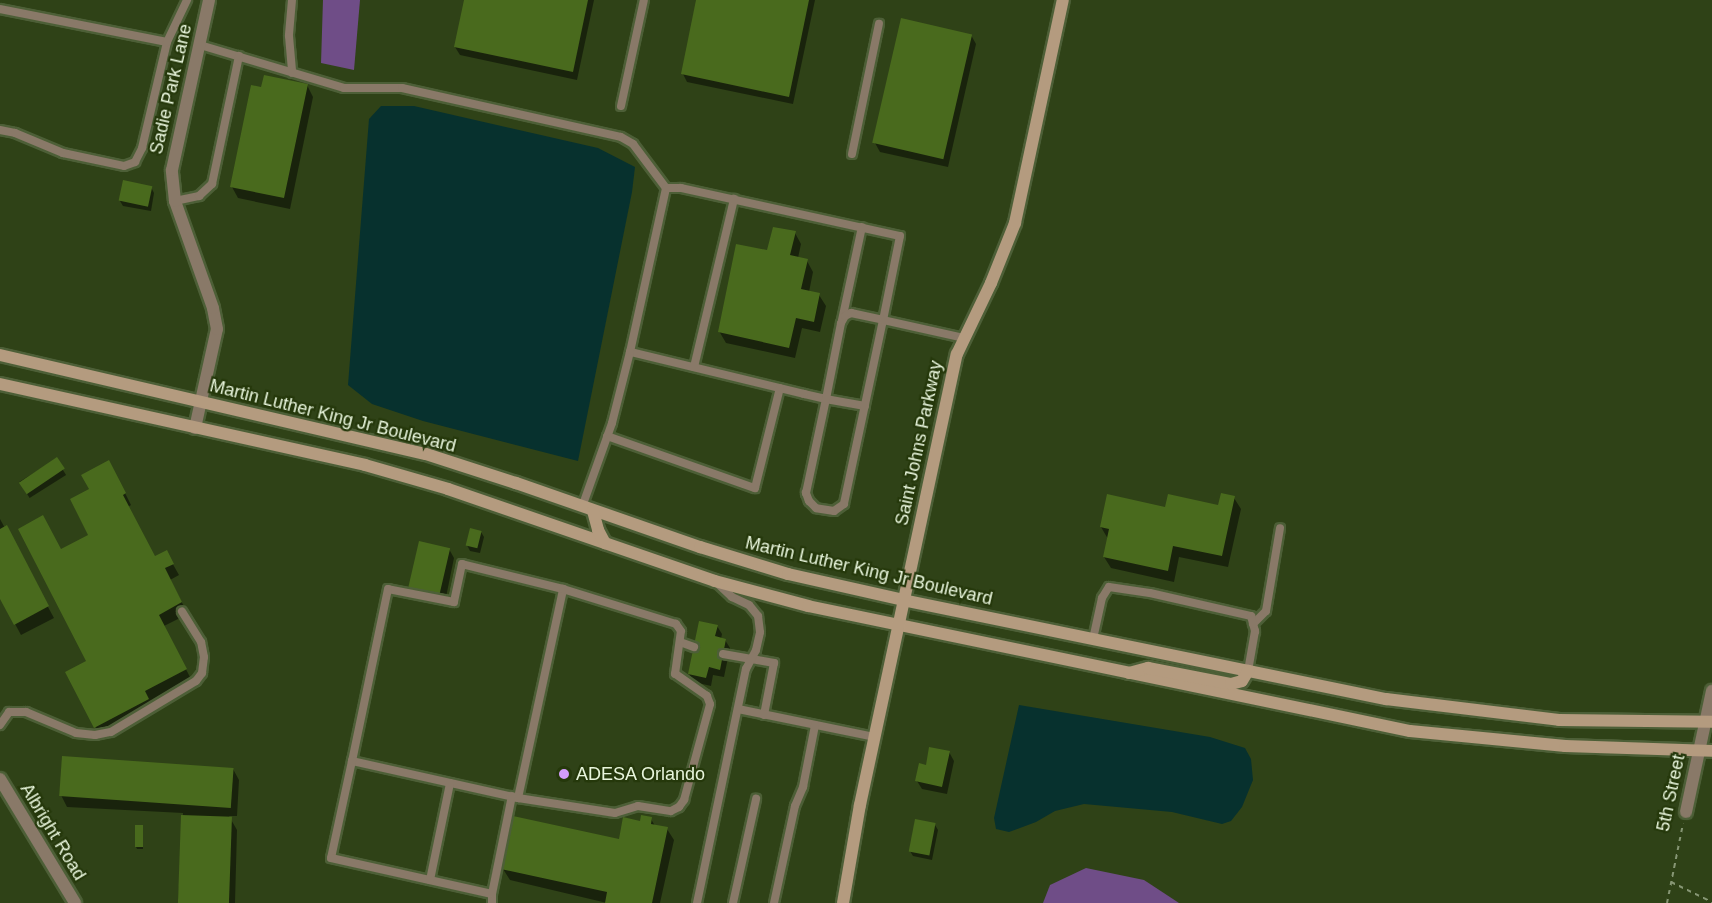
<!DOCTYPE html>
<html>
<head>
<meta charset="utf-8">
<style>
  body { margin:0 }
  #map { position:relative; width:1712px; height:903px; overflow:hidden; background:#2f4217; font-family:Arial,sans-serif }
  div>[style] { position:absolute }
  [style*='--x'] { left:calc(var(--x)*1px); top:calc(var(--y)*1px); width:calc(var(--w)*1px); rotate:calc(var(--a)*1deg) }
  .green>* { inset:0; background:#6f4d87 }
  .water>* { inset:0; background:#07312e }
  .shadow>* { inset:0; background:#0007; transform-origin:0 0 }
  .building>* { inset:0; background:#496a1d; transform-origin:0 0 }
  .path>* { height:2px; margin-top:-1px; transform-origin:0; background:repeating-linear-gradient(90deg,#869674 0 4.5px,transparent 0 9px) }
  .roads { filter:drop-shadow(2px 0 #4d5f37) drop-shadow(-2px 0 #4d5f37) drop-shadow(0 2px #4d5f37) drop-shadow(0 -2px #4d5f37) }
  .lane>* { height:8px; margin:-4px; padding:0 4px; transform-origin:4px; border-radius:4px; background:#897968 }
  .street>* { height:12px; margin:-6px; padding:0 6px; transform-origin:6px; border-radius:6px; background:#897968 }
  .secondary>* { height:12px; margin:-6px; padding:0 6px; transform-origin:6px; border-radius:6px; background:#b49b7f }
  .dots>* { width:16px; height:16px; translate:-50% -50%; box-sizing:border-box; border:3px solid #25380b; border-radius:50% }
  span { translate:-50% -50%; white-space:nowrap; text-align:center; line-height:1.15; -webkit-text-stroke:4.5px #25380b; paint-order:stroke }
  .street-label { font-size:18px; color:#e8f5dc }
  .poi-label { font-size:18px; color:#e8f5dc }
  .left { translate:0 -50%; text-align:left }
</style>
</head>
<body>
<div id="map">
  <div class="green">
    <div style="clip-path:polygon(323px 0,360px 0,354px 70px,321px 63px)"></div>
    <div style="clip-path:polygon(1086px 868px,1144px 880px,1179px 903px,1043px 903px,1050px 885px)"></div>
  </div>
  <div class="water">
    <div style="clip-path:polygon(381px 106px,414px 106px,598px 148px,635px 167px,632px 192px,578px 461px,423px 421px,372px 404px,348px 385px,369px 119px)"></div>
    <div style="clip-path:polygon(1019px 705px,1210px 737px,1245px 748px,1251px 759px,1253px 780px,1242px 807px,1231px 821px,1222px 824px,1172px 812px,1084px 804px,1055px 811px,1036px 822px,1009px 832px,996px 829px,994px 818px)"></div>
  </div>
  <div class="shadow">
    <div style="clip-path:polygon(465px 0,594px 0,577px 80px,460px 55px,455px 47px)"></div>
    <div style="clip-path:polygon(698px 0,815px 0,793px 104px,687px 82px,683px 74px)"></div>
    <div style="clip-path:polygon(971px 35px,976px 44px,948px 167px,880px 152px,875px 143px)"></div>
    <div style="clip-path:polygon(307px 85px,313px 97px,290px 209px,238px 198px,232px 187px,263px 89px)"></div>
    <div style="clip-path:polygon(151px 187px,154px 193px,151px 211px,123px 206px,120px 201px)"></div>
    <div style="clip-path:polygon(795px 233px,801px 244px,798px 258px,807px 261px,813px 272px,809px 292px,819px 295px,826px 306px,820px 332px,802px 328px,795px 358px,726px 343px,719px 331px,769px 252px)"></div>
    <div style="left:56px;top:459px;width:19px;height:43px;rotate:58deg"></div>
    <div style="clip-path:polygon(115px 473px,131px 505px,128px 507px,155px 558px,166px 552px,179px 575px,170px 580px,188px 614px,164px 626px,192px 681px,150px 703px,154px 711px,102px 739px,67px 673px,88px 662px,61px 551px,90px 536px)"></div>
    <div style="clip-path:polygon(1234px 498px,1241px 509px,1228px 567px,1179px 557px,1174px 582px,1111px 568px,1104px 557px,1108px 539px,1101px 527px,1166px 508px,1219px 507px)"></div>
    <div style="clip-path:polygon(0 519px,54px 618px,21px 635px,0 596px)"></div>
    <div style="clip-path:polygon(481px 532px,484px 537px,480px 553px,470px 551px,467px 545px)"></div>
    <div style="clip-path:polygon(449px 549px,454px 558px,445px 602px,415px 596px,410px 588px)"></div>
    <div style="clip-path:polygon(717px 626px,722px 634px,721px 639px,725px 640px,730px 648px,724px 677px,713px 675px,711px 686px,694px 682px,689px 674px)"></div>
    <div style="clip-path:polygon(949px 752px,954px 761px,947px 794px,922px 789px,917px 781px,927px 766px)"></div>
    <div style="clip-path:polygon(233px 769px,239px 780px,237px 816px,229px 816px,237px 830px,235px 903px,178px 903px,183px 813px,67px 807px,61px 795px)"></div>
    <div style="clip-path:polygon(651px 819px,655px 826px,667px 829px,674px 840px,660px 903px,607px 903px,510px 880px,503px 869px,620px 841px,641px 823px)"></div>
    <div style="clip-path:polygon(935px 825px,938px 830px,932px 860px,913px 856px,910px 851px)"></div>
    <div style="clip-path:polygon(143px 827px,143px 849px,137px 849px,136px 847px)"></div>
  </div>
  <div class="building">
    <div style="clip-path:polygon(464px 0,588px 0,573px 72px,454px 47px)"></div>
    <div style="clip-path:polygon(696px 0,809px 0,789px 97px,681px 74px)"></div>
    <div style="left:901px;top:18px;width:73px;height:128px;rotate:13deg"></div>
    <div style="clip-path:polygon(264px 75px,308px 84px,284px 198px,230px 187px,251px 85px,261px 87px)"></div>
    <div style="left:123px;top:180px;width:30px;height:21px;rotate:12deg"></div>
    <div style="clip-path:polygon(773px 227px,796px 231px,790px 255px,808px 259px,801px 289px,820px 293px,814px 322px,796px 318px,789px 348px,718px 332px,736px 244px,767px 250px)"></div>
    <div style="left:57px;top:457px;width:14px;height:46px;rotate:56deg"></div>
    <div style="clip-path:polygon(109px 460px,126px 493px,123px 495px,155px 556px,167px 550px,174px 564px,165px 568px,182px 602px,159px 615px,187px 669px,145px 691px,149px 699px,94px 728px,65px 672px,86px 661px,18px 529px,43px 515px,61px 549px,88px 535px,70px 499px,89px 489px,81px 475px)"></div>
    <div style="clip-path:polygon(1221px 493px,1235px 496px,1222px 556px,1173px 546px,1168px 571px,1103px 557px,1109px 529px,1100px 527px,1107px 494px,1165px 507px,1168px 494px,1218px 505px)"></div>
    <div style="clip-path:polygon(7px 525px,49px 606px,14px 625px,0 599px,0 529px)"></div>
    <div style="left:470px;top:528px;width:12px;height:18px;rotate:14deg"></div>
    <div style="left:419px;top:541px;width:32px;height:48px;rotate:13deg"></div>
    <div style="clip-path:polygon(699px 621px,718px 625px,715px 636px,726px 639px,720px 670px,709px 667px,706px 678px,688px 674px)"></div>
    <div style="clip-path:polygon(929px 747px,950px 751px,942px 787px,915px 781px,919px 763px,926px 765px)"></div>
    <div style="left:62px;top:756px;width:172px;height:40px;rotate:4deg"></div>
    <div style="left:181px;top:815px;width:51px;height:88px;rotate:2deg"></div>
    <div style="clip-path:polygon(641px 815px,652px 817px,651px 824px,668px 827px,652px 903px,605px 903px,607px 892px,501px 869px,513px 816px,619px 839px,623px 817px,640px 821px)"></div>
    <div style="left:915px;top:819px;width:21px;height:33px;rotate:11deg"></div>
    <div style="left:135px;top:825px;width:8px;height:22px"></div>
  </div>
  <div class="path">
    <div style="--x:1671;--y:882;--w:46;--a:26"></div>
    <div style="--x:1667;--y:903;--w:81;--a:-78.6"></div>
  </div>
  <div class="roads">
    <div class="lane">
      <div style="--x:292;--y:0;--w:36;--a:95"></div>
      <div style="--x:289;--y:36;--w:37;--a:85"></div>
      <div style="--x:0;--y:9;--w:170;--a:11.2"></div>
      <div style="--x:200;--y:45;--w:150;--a:16.6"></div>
      <div style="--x:344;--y:88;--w:58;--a:0"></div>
      <div style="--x:402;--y:88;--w:224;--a:12.6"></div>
      <div style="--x:621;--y:137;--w:14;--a:30"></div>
      <div style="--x:633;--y:144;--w:55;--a:53.1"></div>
      <div style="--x:621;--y:106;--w:108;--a:-77.8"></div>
      <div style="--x:0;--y:130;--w:15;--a:11"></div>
      <div style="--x:15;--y:133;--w:52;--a:22.6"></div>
      <div style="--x:63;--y:153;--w:62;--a:12"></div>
      <div style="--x:124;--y:166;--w:12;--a:-20"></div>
      <div style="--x:135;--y:162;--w:16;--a:-63"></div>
      <div style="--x:142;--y:148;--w:109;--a:-76.7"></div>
      <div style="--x:167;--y:42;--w:47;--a:-64.5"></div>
      <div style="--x:852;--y:154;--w:133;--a:-78.3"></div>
      <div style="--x:175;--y:201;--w:25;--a:-12"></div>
      <div style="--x:199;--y:196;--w:18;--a:-43"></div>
      <div style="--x:212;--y:184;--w:131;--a:-78.1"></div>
      <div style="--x:842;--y:320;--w:95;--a:-77.9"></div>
      <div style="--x:694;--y:367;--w:173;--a:-76.6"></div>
      <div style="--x:865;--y:406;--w:40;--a:-170"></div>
      <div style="--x:826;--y:399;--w:23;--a:-167"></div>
      <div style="--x:804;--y:394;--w:179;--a:-166.4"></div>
      <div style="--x:630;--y:352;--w:168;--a:-77.6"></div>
      <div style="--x:666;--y:188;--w:15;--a:0"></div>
      <div style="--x:681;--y:188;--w:224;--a:12.4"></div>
      <div style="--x:900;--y:236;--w:86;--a:101.4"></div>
      <div style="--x:883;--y:320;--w:188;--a:102"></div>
      <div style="--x:844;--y:504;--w:12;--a:145"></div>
      <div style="--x:834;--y:511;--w:18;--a:-171"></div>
      <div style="--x:816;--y:508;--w:10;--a:-135"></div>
      <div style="--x:809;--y:501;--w:9;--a:-111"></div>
      <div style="--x:806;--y:493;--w:96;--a:-78"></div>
      <div style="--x:826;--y:399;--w:77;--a:-78.8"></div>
      <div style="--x:841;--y:323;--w:8;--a:-60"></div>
      <div style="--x:845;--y:316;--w:7;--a:-27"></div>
      <div style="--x:851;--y:313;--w:33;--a:12"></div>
      <div style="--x:883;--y:320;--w:83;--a:12.5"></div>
      <div style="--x:607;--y:436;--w:157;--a:19.4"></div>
      <div style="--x:755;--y:488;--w:103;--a:-76"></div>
      <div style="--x:582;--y:507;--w:89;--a:-70.3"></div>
      <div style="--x:612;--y:423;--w:73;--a:-75.8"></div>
      <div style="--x:1253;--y:624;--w:18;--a:-45"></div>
      <div style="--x:1266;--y:611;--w:84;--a:-80.4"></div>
      <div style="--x:1093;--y:639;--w:42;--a:-77.6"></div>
      <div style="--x:1102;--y:598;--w:13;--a:-58"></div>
      <div style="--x:1109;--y:587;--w:41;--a:8.3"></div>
      <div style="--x:1150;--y:593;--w:104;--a:12.8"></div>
      <div style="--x:1251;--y:616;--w:16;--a:75"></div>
      <div style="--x:1255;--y:631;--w:41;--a:99.9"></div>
      <div style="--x:680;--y:642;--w:15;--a:20"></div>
      <div style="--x:723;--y:654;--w:52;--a:10"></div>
      <div style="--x:774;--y:663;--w:53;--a:100.9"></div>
      <div style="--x:738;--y:709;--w:140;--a:11.6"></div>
      <div style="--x:0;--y:725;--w:16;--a:-55"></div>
      <div style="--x:9;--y:712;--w:17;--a:0"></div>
      <div style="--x:26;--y:712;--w:54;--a:22.8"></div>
      <div style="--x:76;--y:733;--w:19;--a:6"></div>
      <div style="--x:95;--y:735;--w:16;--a:-11"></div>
      <div style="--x:111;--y:732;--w:99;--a:-31"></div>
      <div style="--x:196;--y:681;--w:10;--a:-53"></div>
      <div style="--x:202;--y:673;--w:16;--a:-83"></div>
      <div style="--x:204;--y:657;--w:15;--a:-101"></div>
      <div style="--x:201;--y:642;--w:36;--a:-122"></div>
      <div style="--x:352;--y:761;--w:170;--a:12.6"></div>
      <div style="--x:518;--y:798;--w:214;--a:-77.8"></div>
      <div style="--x:563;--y:589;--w:104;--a:-166.1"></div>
      <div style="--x:462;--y:564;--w:39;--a:102"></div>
      <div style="--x:454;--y:602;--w:67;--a:-168.9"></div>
      <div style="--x:388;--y:589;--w:176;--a:101.8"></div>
      <div style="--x:352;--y:761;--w:99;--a:102.2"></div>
      <div style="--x:331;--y:858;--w:165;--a:12.6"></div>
      <div style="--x:492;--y:894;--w:9;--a:90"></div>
      <div style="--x:518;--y:798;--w:98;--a:8.8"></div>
      <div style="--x:615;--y:813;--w:24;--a:-17"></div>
      <div style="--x:638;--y:806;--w:33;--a:9"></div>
      <div style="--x:671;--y:811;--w:9;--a:-27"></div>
      <div style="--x:679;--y:807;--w:9;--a:-54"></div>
      <div style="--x:684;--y:800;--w:99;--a:-74.8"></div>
      <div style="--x:710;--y:704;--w:9;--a:-111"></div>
      <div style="--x:707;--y:696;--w:39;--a:-145"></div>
      <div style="--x:675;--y:674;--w:43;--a:-82.1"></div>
      <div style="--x:681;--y:631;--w:9;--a:-126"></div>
      <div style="--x:676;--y:624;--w:118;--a:-162.8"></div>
      <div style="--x:430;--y:880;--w:99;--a:-78.3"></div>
      <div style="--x:492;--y:894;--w:100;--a:-78.5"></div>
      <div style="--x:697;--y:903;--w:239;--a:-78.2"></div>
      <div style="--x:746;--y:669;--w:21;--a:-62"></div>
      <div style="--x:756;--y:650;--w:18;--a:-77"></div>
      <div style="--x:760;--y:632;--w:16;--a:-97"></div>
      <div style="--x:758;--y:616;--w:14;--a:-129"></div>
      <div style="--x:749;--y:605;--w:19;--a:-155"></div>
      <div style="--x:732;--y:597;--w:19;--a:-137"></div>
      <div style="--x:733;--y:903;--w:107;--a:-77.5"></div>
      <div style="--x:774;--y:903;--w:99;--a:-77.8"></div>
      <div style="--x:795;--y:806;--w:21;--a:-67"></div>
      <div style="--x:803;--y:787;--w:63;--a:-79"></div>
    </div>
    <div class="street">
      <div style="--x:195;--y:428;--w:101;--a:-77.5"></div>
      <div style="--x:217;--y:329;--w:21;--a:-101"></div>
      <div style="--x:213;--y:308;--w:114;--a:-109.6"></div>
      <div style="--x:175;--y:201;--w:31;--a:-96"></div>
      <div style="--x:172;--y:170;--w:174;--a:-77.7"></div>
      <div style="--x:0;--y:779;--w:145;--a:58.8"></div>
      <div style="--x:1686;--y:812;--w:124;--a:-77.9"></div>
    </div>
    <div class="secondary">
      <div style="--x:0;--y:355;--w:437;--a:13.1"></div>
      <div style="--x:426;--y:454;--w:95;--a:17.9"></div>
      <div style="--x:516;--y:483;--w:195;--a:19.2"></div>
      <div style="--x:700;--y:547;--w:92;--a:17.1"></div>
      <div style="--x:788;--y:574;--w:118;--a:12.7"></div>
      <div style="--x:903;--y:600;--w:493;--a:11.6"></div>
      <div style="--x:1386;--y:699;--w:174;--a:6.9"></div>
      <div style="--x:1559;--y:720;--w:153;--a:0.7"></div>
      <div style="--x:0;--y:384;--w:374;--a:12.5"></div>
      <div style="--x:365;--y:465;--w:86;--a:16.1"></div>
      <div style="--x:448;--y:489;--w:282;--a:19"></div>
      <div style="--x:715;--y:581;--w:96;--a:15"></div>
      <div style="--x:808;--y:606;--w:615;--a:11.73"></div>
      <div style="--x:1410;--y:731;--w:156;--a:5.5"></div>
      <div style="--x:1565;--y:746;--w:147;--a:1.9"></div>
      <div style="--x:593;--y:511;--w:20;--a:75"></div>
      <div style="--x:598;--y:530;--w:15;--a:62"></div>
      <div style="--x:1129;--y:673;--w:20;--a:-15"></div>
      <div style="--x:1148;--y:668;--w:85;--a:10.9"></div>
      <div style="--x:1231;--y:684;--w:11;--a:-15"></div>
      <div style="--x:1242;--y:681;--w:12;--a:-59"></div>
      <div style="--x:843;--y:903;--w:99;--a:-80.2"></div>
      <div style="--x:860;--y:805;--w:461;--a:-77.9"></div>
      <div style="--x:957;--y:354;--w:79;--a:-64.4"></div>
      <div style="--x:991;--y:283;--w:65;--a:-68.2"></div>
      <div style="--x:1015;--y:223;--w:228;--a:-77.9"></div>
    </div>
  </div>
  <div class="dots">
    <div style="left:564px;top:774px;background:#d39cfc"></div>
  </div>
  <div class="street-label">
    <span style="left:171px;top:89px;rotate:-77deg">Sadie Park Lane</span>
    <span style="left:333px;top:416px;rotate:14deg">Martin Luther King Jr Boulevard</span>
    <span style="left:919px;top:443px;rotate:-78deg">Saint Johns Parkway</span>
    <span style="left:869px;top:571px;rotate:13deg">Martin Luther King Jr Boulevard</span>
    <span style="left:1671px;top:793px;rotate:-78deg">5th Street</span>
    <span style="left:53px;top:832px;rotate:59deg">Albright Road</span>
  </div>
  <div class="poi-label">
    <span class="left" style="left:576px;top:774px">ADESA Orlando</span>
  </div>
</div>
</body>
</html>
